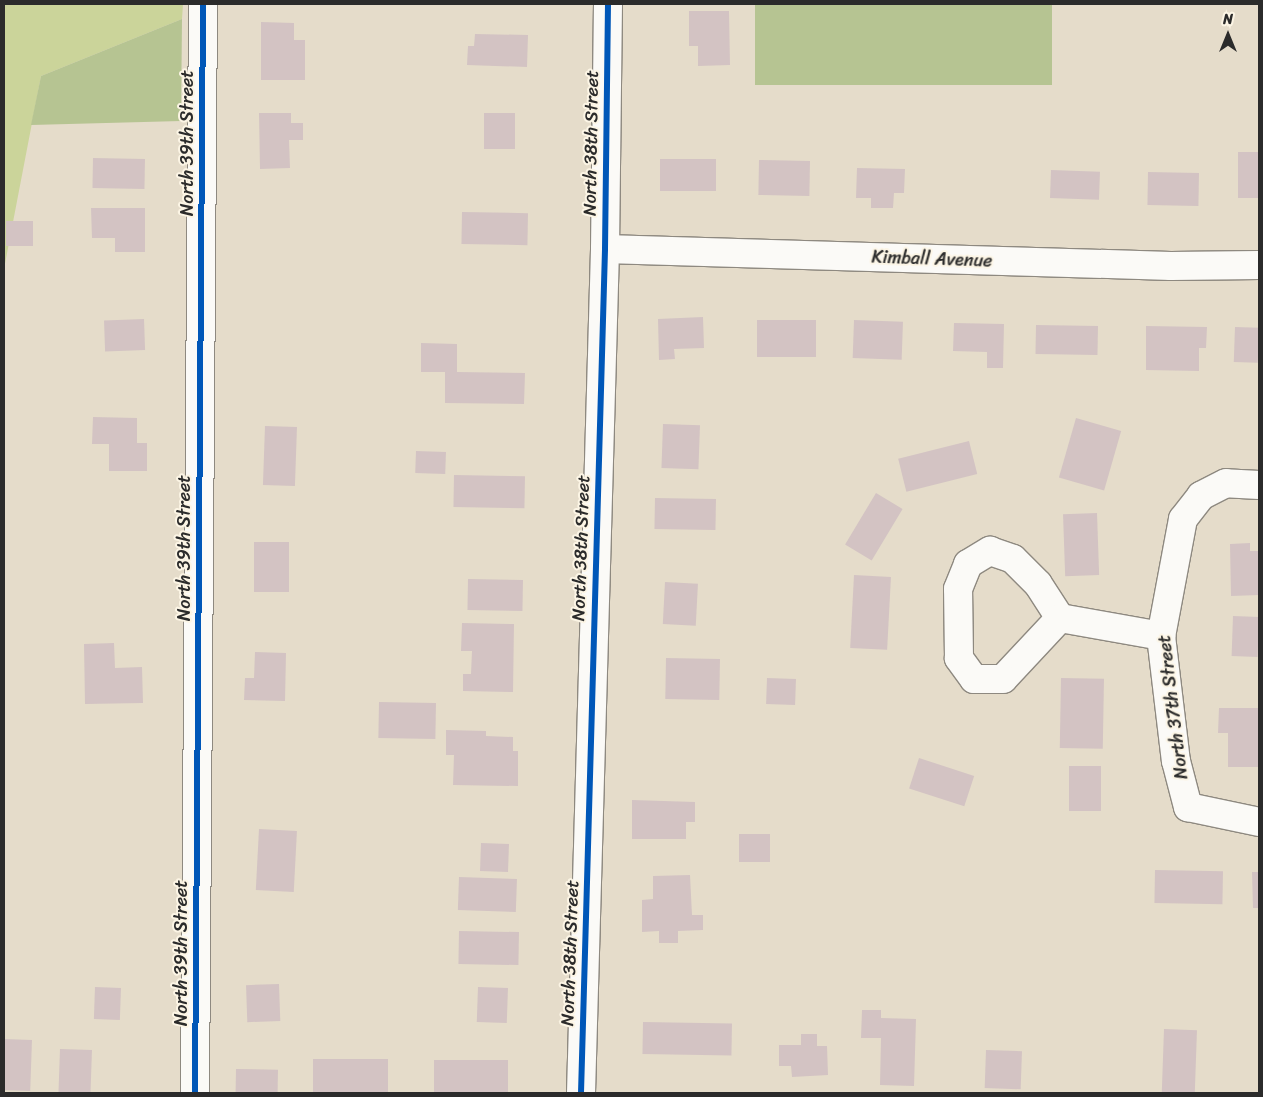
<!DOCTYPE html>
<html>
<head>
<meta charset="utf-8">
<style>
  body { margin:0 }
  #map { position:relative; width:1263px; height:1097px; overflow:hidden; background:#e5dcca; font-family:Sriracha,sans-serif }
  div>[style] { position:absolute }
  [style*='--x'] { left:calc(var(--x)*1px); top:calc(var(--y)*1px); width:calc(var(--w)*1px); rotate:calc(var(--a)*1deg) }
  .green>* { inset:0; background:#cbd49a }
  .forest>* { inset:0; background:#b6c492; transform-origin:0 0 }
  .building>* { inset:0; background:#d3c3c3; transform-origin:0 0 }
  .roads { filter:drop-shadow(1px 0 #8e8980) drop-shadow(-1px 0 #8e8980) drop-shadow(0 1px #8e8980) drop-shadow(0 -1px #8e8980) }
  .street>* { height:28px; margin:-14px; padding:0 14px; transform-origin:14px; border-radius:14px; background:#fbfaf7 }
  .secondary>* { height:28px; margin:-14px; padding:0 14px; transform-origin:14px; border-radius:14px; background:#fbfaf7 }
  .cycleway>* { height:6px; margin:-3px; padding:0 3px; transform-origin:3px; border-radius:3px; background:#0057b8 }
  span { translate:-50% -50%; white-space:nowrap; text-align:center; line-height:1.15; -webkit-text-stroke:4px #fcf5e5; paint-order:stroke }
  .street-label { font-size:18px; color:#2b2b2b }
  .frame { position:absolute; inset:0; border:5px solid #2b2b2b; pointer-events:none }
  .north { position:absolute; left:1203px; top:10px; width:50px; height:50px; -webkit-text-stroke:4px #fcf5e5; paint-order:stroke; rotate:0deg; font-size:14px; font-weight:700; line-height:20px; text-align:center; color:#2b2b2b }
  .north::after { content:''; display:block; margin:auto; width:18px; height:22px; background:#2b2b2b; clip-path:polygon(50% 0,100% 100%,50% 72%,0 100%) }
</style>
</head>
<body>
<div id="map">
  <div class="green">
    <div style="clip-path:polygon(4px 4px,183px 4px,182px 19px,41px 76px,4px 269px)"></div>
  </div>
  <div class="forest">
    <div style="left:755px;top:4px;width:297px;height:81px"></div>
    <div style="clip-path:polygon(182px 19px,181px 121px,31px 125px,41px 76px)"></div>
  </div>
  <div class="building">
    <div style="clip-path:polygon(689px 11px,729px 11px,730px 65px,698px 66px,698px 46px,689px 46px)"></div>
    <div style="clip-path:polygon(261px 22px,294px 23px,294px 40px,305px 40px,305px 80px,261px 80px)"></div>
    <div style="clip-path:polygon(475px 34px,528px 35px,527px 67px,467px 65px,468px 46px,474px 46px)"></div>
    <div style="clip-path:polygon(259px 113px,291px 113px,291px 123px,303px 123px,303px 140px,289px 140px,290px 168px,260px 169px)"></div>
    <div style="left:484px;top:113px;width:31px;height:36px"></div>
    <div style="left:1238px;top:152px;width:21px;height:46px"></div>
    <div style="left:93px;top:158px;width:52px;height:30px;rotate:1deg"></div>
    <div style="left:716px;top:159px;width:32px;height:56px;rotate:90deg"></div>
    <div style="left:759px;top:160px;width:51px;height:35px;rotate:1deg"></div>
    <div style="clip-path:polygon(857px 168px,905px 169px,904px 193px,894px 193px,893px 208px,871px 208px,871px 198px,856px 198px)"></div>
    <div style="left:1051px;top:170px;width:49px;height:28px;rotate:2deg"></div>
    <div style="left:1148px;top:172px;width:51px;height:33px;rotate:1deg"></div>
    <div style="clip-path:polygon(91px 208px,145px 208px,145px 252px,115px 252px,115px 238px,92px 238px)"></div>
    <div style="left:462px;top:212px;width:66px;height:32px;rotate:1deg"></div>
    <div style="left:6px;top:221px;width:27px;height:25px"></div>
    <div style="clip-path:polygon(703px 317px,704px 348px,674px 349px,675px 359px,659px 360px,658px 319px)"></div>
    <div style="left:144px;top:319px;width:31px;height:40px;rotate:88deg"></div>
    <div style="left:757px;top:320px;width:59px;height:37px"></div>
    <div style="left:854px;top:320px;width:49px;height:38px;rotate:2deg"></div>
    <div style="clip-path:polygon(954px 323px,1004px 324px,1003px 368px,987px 368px,987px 352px,953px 351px)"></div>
    <div style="left:1036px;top:325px;width:62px;height:29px;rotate:1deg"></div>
    <div style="clip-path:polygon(1146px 326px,1207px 327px,1206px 348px,1199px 348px,1199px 371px,1146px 370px)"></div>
    <div style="left:1235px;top:327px;width:24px;height:35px;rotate:2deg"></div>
    <div style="clip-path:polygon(421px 343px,457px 344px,457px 372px,525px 373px,524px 404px,445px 403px,445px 372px,421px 372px)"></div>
    <div style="clip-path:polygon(93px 417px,137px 418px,137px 443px,147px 443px,147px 471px,109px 471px,109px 444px,92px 444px)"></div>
    <div style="left:1076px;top:418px;width:47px;height:62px;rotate:16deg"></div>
    <div style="left:663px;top:424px;width:37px;height:44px;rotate:2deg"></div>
    <div style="left:265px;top:426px;width:32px;height:59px;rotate:2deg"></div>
    <div style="left:969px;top:441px;width:34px;height:73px;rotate:76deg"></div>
    <div style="left:416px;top:451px;width:30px;height:22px;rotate:2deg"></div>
    <div style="left:454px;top:475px;width:71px;height:32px;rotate:1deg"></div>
    <div style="left:876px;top:493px;width:31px;height:60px;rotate:31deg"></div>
    <div style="left:655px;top:498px;width:61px;height:31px;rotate:1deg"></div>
    <div style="left:1097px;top:513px;width:62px;height:34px;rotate:88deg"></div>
    <div style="left:254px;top:542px;width:35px;height:50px"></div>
    <div style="clip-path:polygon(1250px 543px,1250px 551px,1259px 551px,1259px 595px,1231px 596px,1230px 544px)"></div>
    <div style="left:854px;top:575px;width:37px;height:73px;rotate:3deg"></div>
    <div style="left:468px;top:579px;width:55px;height:31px;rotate:1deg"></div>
    <div style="left:665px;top:582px;width:33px;height:42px;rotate:3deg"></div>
    <div style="left:1233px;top:616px;width:26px;height:40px;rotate:2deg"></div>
    <div style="clip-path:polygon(462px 623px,514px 624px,513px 692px,463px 691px,463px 674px,471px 674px,472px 651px,461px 651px)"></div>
    <div style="clip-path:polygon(114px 643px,115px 668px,142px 667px,143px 703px,85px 704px,84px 644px)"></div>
    <div style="clip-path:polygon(255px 652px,286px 653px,285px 701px,244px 700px,245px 678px,254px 678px)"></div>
    <div style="left:666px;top:658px;width:54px;height:41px;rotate:1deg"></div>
    <div style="left:767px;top:678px;width:29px;height:26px;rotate:2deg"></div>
    <div style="left:1061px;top:678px;width:43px;height:70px;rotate:1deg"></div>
    <div style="left:379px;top:702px;width:57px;height:36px;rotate:1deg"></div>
    <div style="clip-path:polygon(1219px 708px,1259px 708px,1258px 767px,1228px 767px,1228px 733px,1218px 733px)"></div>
    <div style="clip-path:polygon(446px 730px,486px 731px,486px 736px,513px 737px,513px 751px,518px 751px,518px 786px,453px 785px,454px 755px,446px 755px)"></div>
    <div style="left:919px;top:758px;width:58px;height:32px;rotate:18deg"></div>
    <div style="left:1069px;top:766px;width:32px;height:45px"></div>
    <div style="clip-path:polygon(632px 800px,695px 802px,695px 822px,686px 822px,686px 839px,632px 839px)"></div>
    <div style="left:259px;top:829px;width:38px;height:61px;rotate:3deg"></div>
    <div style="left:739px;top:834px;width:31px;height:28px"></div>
    <div style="left:481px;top:843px;width:28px;height:28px;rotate:2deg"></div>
    <div style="left:1155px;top:870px;width:68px;height:33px;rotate:1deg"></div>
    <div style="clip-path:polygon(1252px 872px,1259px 872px,1259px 908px,1253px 908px)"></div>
    <div style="clip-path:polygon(690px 875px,692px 915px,703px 915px,703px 930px,678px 931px,678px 943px,659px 943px,659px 931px,642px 932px,642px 900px,653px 899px,653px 876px)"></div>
    <div style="left:459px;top:877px;width:58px;height:33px;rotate:2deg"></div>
    <div style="left:459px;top:931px;width:60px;height:33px;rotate:1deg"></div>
    <div style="left:279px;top:984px;width:37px;height:33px;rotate:88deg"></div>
    <div style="left:95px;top:987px;width:26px;height:32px;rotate:2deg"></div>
    <div style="left:478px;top:987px;width:30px;height:35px;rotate:2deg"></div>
    <div style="clip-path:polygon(862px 1010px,881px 1010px,881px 1018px,916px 1019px,914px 1086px,880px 1085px,881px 1038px,861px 1038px)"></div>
    <div style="left:643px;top:1022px;width:89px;height:32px;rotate:1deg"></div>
    <div style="left:1164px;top:1029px;width:33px;height:63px;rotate:2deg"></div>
    <div style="clip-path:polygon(801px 1034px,817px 1034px,817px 1046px,827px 1046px,828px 1075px,792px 1077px,791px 1066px,779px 1066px,779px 1045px,801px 1045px)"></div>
    <div style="left:4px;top:1039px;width:28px;height:51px;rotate:2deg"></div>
    <div style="left:60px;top:1049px;width:32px;height:44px;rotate:2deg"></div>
    <div style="left:986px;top:1050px;width:36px;height:38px;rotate:2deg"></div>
    <div style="left:313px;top:1059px;width:75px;height:34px"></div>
    <div style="left:434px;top:1060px;width:74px;height:32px"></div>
    <div style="left:236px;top:1069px;width:42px;height:24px;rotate:1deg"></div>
  </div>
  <div class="roads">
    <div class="street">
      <div style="--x:605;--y:249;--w:566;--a:1.72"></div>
      <div style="--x:1171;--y:266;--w:88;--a:-0.7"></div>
      <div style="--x:1259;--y:485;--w:33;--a:-177"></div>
      <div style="--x:1226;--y:483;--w:28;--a:153"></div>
      <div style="--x:1201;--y:496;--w:29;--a:128"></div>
      <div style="--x:1183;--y:519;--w:119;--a:100.6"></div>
      <div style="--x:1161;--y:636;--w:126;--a:83.2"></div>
      <div style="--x:1176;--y:761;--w:48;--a:75.4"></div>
      <div style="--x:1188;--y:807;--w:73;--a:11.9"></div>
      <div style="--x:990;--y:551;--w:24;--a:19"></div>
      <div style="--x:1013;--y:559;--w:35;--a:45"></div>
      <div style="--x:1038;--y:584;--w:40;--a:57.1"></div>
      <div style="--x:1060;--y:618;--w:83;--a:133.1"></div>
      <div style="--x:1003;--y:679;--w:29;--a:180"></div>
      <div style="--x:974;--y:679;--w:26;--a:-126"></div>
      <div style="--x:959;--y:658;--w:69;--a:-90.8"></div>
      <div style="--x:958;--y:589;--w:27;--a:-68"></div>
      <div style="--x:968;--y:564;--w:26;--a:-31"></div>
      <div style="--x:1060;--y:618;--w:103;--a:10.1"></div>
      <div style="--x:195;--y:1093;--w:1089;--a:-89.58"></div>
    </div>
    <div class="secondary">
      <div style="--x:581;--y:1093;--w:844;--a:-88.37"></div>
      <div style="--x:605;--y:249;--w:245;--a:-89.3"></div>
    </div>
  </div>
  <div class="cycleway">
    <div style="--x:195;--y:1093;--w:1089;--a:-89.58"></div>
    <div style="--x:581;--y:1093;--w:844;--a:-88.37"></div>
    <div style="--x:605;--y:249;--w:245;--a:-89.3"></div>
  </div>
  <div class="street-label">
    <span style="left:187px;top:143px;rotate:-90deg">North 39th Street</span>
    <span style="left:591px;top:143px;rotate:-89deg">North 38th Street</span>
    <span style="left:932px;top:259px;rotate:2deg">Kimball Avenue</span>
    <span style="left:184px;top:548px;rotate:-90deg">North 39th Street</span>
    <span style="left:581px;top:548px;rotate:-88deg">North 38th Street</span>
    <span style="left:1173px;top:707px;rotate:-97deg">North 37th Street</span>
    <span style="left:181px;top:953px;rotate:-90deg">North 39th Street</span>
    <span style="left:570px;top:953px;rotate:-88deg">North 38th Street</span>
  </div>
  <div class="frame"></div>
  <div class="north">N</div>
</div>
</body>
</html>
